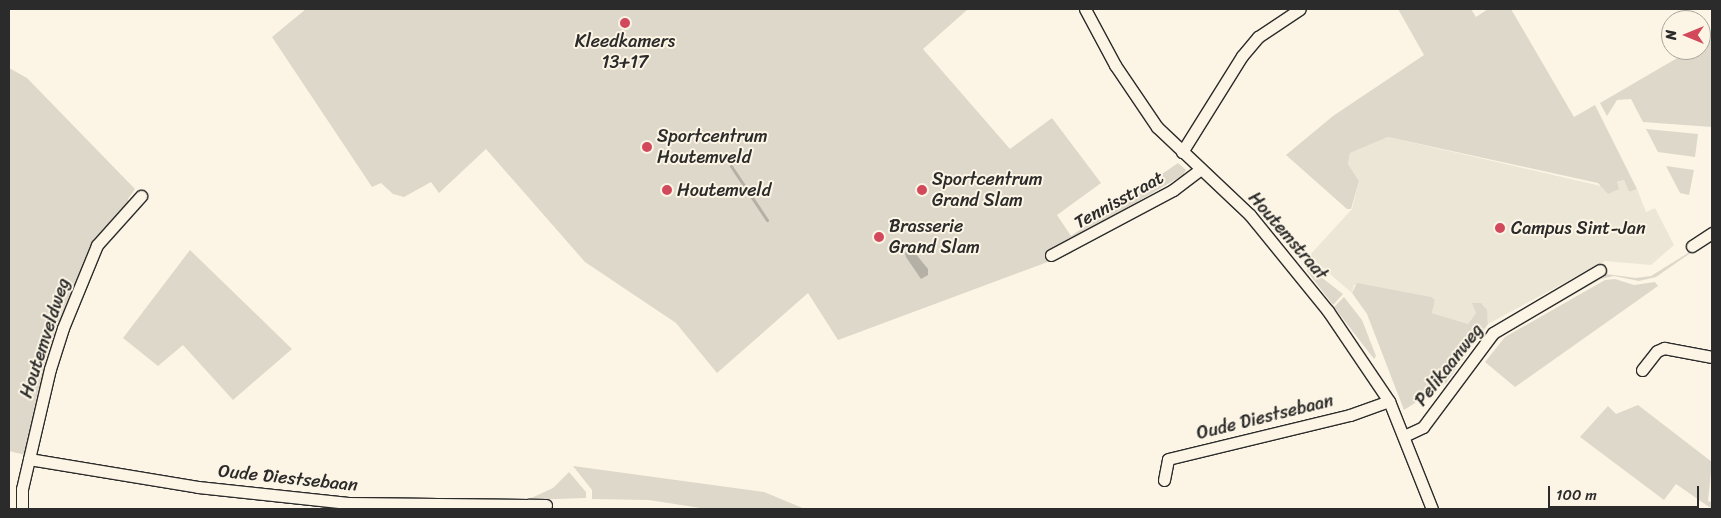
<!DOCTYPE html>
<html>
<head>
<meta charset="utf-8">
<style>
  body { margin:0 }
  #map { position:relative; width:1721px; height:518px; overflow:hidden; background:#fcf5e5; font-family:Sriracha,sans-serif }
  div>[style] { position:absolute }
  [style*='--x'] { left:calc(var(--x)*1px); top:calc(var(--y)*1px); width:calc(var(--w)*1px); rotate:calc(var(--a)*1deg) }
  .built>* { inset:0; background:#ece6d7 }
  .green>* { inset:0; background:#ded8ca }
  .water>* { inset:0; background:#b4b0a5 }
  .stream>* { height:3px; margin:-1.5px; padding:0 1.5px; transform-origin:1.5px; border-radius:1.5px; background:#b4b0a5 }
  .roads { filter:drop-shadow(1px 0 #2b2b2b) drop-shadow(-1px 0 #2b2b2b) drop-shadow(0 1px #2b2b2b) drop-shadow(0 -1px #2b2b2b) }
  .minor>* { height:11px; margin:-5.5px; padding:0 5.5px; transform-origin:5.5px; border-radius:5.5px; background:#fcf5e5 }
  .dots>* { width:14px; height:14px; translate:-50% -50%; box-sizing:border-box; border:2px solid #fcf5e5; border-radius:50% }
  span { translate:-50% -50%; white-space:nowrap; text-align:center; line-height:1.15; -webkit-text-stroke:4px #fcf5e5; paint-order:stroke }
  .poi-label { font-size:18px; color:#2b2b2b }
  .left { translate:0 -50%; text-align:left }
  .street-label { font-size:18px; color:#2b2b2b }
  .frame { position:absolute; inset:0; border:10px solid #2b2b2b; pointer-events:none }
  .north { position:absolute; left:1661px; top:10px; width:50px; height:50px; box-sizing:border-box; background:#fcf5e5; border:1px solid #a8a49b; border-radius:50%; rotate:270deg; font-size:14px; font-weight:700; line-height:20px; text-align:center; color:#2b2b2b }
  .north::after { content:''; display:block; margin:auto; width:18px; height:22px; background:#d1495b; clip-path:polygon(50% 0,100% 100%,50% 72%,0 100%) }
  .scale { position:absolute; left:1548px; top:486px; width:151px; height:22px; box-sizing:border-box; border:2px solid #2b2b2b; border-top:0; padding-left:6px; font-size:15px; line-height:18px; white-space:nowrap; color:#2b2b2b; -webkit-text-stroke:4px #fcf5e5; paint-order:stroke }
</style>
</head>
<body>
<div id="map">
  <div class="built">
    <div style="clip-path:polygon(1388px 137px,1605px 187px,1624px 180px,1629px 192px,1637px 189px,1646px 212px,1655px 208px,1674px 245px,1651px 265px,1605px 261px,1488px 324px,1488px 318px,1476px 313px,1468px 324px,1432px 313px,1435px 300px,1354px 285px,1352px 293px,1309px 256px,1352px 209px,1359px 181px,1348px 164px,1350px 153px)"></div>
  </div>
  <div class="green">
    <div style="clip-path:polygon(306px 9px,968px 9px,923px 49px,1010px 149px,1052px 118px,1101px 183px,1057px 215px,1071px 236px,1178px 163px,1186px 170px,1183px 175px,1067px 243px,1072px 253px,838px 340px,808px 293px,717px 373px,676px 323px,585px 262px,486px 149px,439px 193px,431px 182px,404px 197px,393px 194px,381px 183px,372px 187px,272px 37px)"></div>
    <div style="clip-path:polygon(1398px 9px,1471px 9px,1476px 17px,1488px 9px,1511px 9px,1574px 117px,1595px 105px,1637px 189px,1629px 192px,1624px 180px,1617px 182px,1619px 189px,1608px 194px,1598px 183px,1388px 137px,1350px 153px,1348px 164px,1359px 181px,1351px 209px,1347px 209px,1286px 155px,1333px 116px,1424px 55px)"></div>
    <div style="clip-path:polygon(1712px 38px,1712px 127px,1643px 122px,1631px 99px,1617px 100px,1607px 116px,1600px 103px,1691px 50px,1701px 50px,1701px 44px)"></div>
    <div style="clip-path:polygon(9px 68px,27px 78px,135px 189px,128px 199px,129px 202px,105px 227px,90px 249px,25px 455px,9px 451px)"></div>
    <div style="clip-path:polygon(1646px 129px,1698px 134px,1695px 157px,1658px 152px)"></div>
    <div style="clip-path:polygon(1666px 166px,1694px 170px,1689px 195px,1680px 193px)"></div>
    <div style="clip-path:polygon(1712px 238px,1656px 277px,1639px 281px,1614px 276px,1601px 279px,1502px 335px,1483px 358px,1481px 356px,1496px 336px,1606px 274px,1636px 278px,1651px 276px)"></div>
    <div style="clip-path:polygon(190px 250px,292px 349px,233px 400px,183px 345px,158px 366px,123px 338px)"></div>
    <div style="clip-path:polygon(1308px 267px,1343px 294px,1333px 305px,1307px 271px)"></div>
    <div style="clip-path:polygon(1615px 279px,1634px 285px,1655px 282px,1658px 286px,1515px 387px,1485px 362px,1505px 337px,1605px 280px)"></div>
    <div style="clip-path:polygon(1357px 283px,1431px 297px,1435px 300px,1432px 313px,1468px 324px,1476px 313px,1472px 303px,1481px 303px,1487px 310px,1488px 324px,1446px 383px,1404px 410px,1367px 314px,1352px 293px)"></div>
    <div style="clip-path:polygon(1344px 297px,1362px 320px,1376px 356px,1374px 359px,1334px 307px)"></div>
    <div style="clip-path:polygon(1638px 405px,1712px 462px,1708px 501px,1712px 502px,1712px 509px,1676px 484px,1664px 500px,1580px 437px,1608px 406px,1616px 414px)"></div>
    <div style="clip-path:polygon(573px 466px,764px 492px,805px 509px,707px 509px,649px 500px,592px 499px,592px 490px)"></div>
    <div style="clip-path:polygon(569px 472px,586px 492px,586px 498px,527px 500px,553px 488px)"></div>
  </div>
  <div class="water">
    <div style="clip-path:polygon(910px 247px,928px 269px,928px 275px,921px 279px,906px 257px,905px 253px)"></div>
  </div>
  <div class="stream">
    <div style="--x:731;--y:166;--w:65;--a:56.3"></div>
  </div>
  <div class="roads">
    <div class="minor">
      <div style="--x:1085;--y:9;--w:64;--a:61.8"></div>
      <div style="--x:1115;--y:65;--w:75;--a:55.9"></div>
      <div style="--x:1157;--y:127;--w:128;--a:43.4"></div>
      <div style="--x:1250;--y:215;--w:124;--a:50.9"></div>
      <div style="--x:1328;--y:311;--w:109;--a:55.9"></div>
      <div style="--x:1389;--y:401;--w:116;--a:68.3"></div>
      <div style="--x:1182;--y:152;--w:113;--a:-58"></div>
      <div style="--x:1242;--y:56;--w:25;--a:-50"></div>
      <div style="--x:1258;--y:37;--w:50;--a:-33.7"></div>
      <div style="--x:1692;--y:246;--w:24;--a:-33"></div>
      <div style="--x:1051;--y:255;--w:138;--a:-28"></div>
      <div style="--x:1173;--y:190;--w:35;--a:-37"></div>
      <div style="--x:1642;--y:370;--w:24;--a:-52"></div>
      <div style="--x:1657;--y:351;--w:8;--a:-23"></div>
      <div style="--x:1664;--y:348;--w:49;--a:10.6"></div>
      <div style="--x:1404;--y:436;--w:21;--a:-25"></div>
      <div style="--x:1423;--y:427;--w:117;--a:-53.3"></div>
      <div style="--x:1493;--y:333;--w:124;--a:-30.5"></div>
      <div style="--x:29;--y:459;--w:171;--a:9.4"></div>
      <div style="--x:198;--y:487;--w:151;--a:6.1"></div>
      <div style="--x:348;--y:503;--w:198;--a:0.6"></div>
      <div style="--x:1164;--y:480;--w:21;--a:-79"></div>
      <div style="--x:1168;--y:459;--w:187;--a:-13.6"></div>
      <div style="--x:1350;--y:415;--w:41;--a:-19.7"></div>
      <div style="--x:22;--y:509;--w:20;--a:-90"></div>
      <div style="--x:22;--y:489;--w:123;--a:-76.9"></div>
      <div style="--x:50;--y:369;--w:43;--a:-72.4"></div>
      <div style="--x:63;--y:328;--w:90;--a:-67.7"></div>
      <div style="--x:97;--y:245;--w:66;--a:-48.1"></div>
    </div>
  </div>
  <div class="dots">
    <div style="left:625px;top:23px;background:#d1495b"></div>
    <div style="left:647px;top:147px;background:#d1495b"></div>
    <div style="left:667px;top:190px;background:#d1495b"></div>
    <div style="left:922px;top:190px;background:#d1495b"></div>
    <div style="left:1500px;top:228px;background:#d1495b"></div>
    <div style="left:879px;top:237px;background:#d1495b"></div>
  </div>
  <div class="poi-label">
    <span style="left:625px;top:52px">Kleedkamers<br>13+17</span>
    <span class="left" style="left:657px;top:147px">Sportcentrum<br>Houtemveld</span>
    <span class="left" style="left:932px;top:190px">Sportcentrum<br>Grand Slam</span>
    <span class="left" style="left:677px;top:190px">Houtemveld</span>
    <span class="left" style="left:889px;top:237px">Brasserie<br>Grand Slam</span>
    <span class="left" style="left:1511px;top:228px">Campus Sint-Jan</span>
  </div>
  <div class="street-label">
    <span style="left:1119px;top:200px;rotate:-29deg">Tennisstraat</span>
    <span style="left:1288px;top:236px;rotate:49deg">Houtemstraat</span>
    <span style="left:45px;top:338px;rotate:-72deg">Houtemveldweg</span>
    <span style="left:1449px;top:365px;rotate:-52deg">Pelikaanweg</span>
    <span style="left:1265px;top:417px;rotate:-14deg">Oude Diestsebaan</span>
    <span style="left:288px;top:478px;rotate:6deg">Oude Diestsebaan</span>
  </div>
  <div class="frame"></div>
  <div class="north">N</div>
  <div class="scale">100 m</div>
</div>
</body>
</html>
